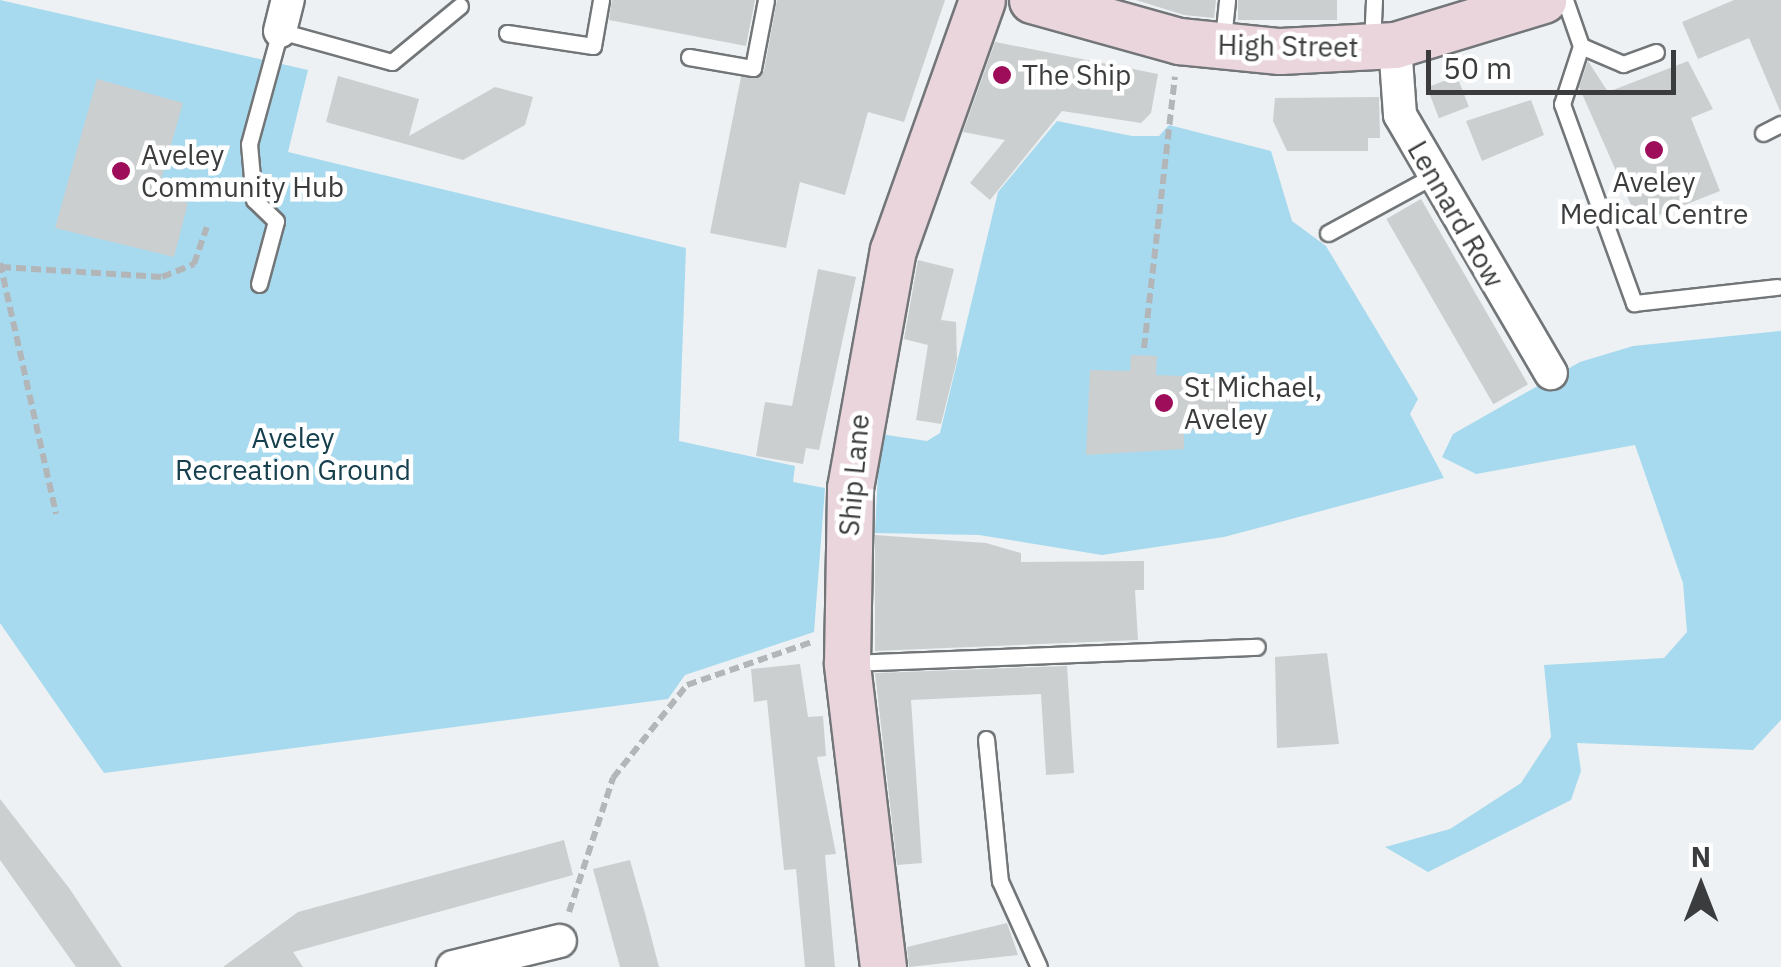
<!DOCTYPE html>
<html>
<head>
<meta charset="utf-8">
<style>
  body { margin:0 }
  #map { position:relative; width:1781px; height:967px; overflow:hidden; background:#edf1f3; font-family:"IBM Plex Sans",sans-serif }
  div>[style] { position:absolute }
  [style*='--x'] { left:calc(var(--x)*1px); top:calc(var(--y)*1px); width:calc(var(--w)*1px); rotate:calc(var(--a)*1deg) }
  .green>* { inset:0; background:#a7daee }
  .building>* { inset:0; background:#cbcfd0; transform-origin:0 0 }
  .path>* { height:6px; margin-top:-3px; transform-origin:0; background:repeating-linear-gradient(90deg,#b3b6b8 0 10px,transparent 0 15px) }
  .roads { filter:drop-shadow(2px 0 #737678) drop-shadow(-2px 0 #737678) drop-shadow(0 2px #737678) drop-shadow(0 -2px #737678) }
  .lane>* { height:15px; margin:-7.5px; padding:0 7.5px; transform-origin:7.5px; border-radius:7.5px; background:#fff }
  .street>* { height:32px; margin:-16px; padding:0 16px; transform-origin:16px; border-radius:16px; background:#fff }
  .secondary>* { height:45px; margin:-22.5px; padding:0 22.5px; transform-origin:22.5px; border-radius:22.5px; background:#ead5dc }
  .dots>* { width:28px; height:28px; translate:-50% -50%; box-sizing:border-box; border:5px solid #fff; border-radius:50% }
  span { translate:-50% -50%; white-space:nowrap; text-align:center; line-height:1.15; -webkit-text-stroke:9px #fff; paint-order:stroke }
  .street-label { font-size:28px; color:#3a3c3d }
  .poi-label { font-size:28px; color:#3a3c3d }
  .left { translate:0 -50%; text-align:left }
  .park-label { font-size:28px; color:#17404f }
  .north { position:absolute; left:1651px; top:837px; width:100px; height:100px; -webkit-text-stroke:8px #fff; paint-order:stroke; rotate:0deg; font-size:28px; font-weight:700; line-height:40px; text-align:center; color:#3a3c3d }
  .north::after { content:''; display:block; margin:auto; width:35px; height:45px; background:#3a3c3d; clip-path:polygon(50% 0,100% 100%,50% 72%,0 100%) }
  .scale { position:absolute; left:1426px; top:50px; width:250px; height:45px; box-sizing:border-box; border:5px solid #3a3c3d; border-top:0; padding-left:12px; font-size:30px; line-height:35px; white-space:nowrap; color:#3a3c3d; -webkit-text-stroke:8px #fff; paint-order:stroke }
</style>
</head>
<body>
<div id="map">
  <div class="green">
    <div style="clip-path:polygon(0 0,308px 70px,288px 152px,686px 248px,679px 441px,795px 466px,793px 482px,825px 488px,814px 632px,685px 675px,668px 699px,104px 773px,0 623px)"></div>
    <div style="clip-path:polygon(1057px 121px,1132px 136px,1159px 136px,1169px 125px,1271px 151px,1292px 221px,1326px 246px,1418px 399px,1410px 414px,1444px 478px,1224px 537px,1102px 555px,979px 535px,875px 533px,880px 434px,927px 441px,940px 433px,998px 192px)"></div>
    <div style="clip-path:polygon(1781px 331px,1781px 720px,1753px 750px,1577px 743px,1581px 771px,1571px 800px,1428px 872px,1385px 847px,1450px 829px,1521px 783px,1551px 737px,1544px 665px,1664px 658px,1687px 632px,1683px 583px,1635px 445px,1476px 474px,1442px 457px,1453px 434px,1580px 362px,1633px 346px)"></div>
  </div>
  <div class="building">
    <div style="clip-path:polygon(612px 0,755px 0,746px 46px,609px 20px)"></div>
    <div style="clip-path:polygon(777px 0,945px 0,904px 122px,868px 112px,845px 195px,800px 182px,786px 248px,710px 233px,741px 77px,764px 71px)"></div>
    <div style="clip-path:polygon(1136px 0,1216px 0,1214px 18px,1184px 15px)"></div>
    <div style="left:1238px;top:0;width:99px;height:20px"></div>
    <div style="clip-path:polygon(1734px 0,1781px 0,1781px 113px,1749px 38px,1698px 59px,1682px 22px)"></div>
    <div style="clip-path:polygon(995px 42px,1158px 74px,1151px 113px,1141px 123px,1062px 111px,990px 200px,970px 183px,1005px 140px,963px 132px)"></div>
    <div style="clip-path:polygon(1588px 61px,1608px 92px,1688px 61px,1713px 109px,1691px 118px,1720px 191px,1639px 223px,1579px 87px)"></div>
    <div style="clip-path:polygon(338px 76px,419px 99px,409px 136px,495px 87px,533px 97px,525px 125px,463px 160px,326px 122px)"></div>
    <div style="left:1457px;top:76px;width:33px;height:32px;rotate:69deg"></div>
    <div style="clip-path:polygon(97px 79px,183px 103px,157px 194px,188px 203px,174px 257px,55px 228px)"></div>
    <div style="clip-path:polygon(1379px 97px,1380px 138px,1368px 138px,1368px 151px,1287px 151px,1273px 121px,1275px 98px)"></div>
    <div style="clip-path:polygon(1531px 100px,1544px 135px,1482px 161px,1466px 121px)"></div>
    <div style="left:1421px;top:199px;width:214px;height:40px;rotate:60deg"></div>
    <div style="clip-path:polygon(918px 260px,954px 269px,941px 320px,956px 322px,957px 360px,941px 424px,916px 420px,928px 345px,904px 339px)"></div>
    <div style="clip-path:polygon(818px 269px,856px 277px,819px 450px,806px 448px,803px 464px,756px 456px,765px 402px,792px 406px)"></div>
    <div style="clip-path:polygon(1131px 355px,1157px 356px,1156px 375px,1241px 378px,1238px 431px,1184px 429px,1184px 449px,1086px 455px,1090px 370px,1130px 371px)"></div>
    <div style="clip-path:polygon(875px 535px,986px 543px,1021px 553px,1021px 562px,1144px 561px,1144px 590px,1135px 590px,1138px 640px,875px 651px)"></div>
    <div style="clip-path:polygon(1327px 653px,1339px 744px,1277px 748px,1275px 657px)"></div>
    <div style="clip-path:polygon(800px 664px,808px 717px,823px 716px,826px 756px,817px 757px,836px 854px,825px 855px,835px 967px,805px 967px,796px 869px,784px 870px,767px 700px,754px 702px,751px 669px)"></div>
    <div style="clip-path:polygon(1067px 666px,1074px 773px,1046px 775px,1041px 694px,911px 700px,922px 863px,897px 865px,875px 673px)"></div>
    <div style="clip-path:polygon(0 799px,69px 888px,122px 967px,76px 967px,0 860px)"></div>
    <div style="clip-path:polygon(564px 840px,573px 875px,293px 952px,303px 967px,223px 967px,298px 912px)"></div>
    <div style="clip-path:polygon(630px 860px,646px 917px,659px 967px,620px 967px,593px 869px)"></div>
    <div style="clip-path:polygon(1007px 923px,1018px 955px,909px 967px,907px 947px)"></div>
  </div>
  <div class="path">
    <div style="--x:0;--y:263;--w:257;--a:77.4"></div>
    <div style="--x:1;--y:267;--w:161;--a:3.6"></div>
    <div style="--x:162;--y:277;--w:35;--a:-22"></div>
    <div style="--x:194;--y:264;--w:39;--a:-71"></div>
    <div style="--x:1144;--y:348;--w:273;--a:-83.5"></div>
    <div style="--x:569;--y:912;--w:141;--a:-71.8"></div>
    <div style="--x:613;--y:778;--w:119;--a:-51.5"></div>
    <div style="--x:687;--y:685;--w:132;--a:-19"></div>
  </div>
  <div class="roads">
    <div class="lane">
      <div style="--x:1565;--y:0;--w:49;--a:70.8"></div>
      <div style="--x:1581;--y:46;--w:61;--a:108.1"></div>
      <div style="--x:1562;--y:104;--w:212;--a:70.1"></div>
      <div style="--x:1634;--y:303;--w:144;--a:-6.4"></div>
      <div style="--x:507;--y:33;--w:87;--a:8.6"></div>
      <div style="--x:593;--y:46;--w:47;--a:-80.1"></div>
      <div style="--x:1223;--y:39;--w:39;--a:-84"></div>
      <div style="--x:1372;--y:43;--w:43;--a:-87.3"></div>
      <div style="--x:1581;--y:46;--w:46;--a:23.2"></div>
      <div style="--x:1623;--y:64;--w:35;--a:-20"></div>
      <div style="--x:689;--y:57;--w:65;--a:9.8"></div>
      <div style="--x:753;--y:68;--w:69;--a:-79.2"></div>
      <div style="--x:1763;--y:133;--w:20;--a:-27"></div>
      <div style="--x:1328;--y:233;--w:117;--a:-28.5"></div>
      <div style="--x:259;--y:284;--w:65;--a:-74.9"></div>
      <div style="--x:276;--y:221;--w:30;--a:-136"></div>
      <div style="--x:254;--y:200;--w:56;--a:-95.1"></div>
      <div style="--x:249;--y:144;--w:117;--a:-74.7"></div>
      <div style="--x:280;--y:31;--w:116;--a:15.5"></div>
      <div style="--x:392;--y:62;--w:88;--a:-39.5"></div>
      <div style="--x:851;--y:663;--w:406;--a:-2.3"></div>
      <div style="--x:986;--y:739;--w:143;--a:84.4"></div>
      <div style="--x:1000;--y:881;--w:94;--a:65.6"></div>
    </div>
    <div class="street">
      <div style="--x:280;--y:31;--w:32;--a:-76"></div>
      <div style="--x:1395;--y:45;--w:70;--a:85.9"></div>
      <div style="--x:1400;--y:115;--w:299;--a:59.7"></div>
      <div style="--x:453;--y:967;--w:110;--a:-13.7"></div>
    </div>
    <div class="secondary">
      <div style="--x:1032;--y:0;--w:153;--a:15.6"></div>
      <div style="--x:1179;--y:41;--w:101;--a:5.7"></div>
      <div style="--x:1280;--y:51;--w:115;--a:-3"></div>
      <div style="--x:1395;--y:45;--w:155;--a:-16.9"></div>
      <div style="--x:883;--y:967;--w:306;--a:-96.8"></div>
      <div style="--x:847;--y:663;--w:175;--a:-89"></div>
      <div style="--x:850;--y:488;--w:242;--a:-79.8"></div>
      <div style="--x:893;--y:250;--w:265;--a:-70.4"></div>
    </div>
  </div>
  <div class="dots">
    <div style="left:1002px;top:75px;background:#9d0d59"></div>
    <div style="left:1654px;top:150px;background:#9d0d59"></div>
    <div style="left:121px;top:171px;background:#9d0d59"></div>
    <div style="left:1164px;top:403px;background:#9d0d59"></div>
  </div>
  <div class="street-label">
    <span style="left:1288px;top:46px;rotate:1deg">High Street</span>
    <span style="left:1456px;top:214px;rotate:60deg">Lennard Row</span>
    <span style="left:854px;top:475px;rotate:-85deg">Ship Lane</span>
  </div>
  <div class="poi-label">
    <span class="left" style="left:1022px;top:75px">The Ship</span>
    <span class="left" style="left:141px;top:171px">Aveley<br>Community Hub</span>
    <span style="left:1654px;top:198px">Aveley<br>Medical Centre</span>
    <span class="left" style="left:1184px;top:403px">St Michael,<br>Aveley</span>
  </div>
  <div class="park-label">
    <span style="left:293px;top:454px">Aveley<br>Recreation Ground</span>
  </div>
  <div class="north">N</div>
  <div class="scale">50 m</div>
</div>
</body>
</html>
